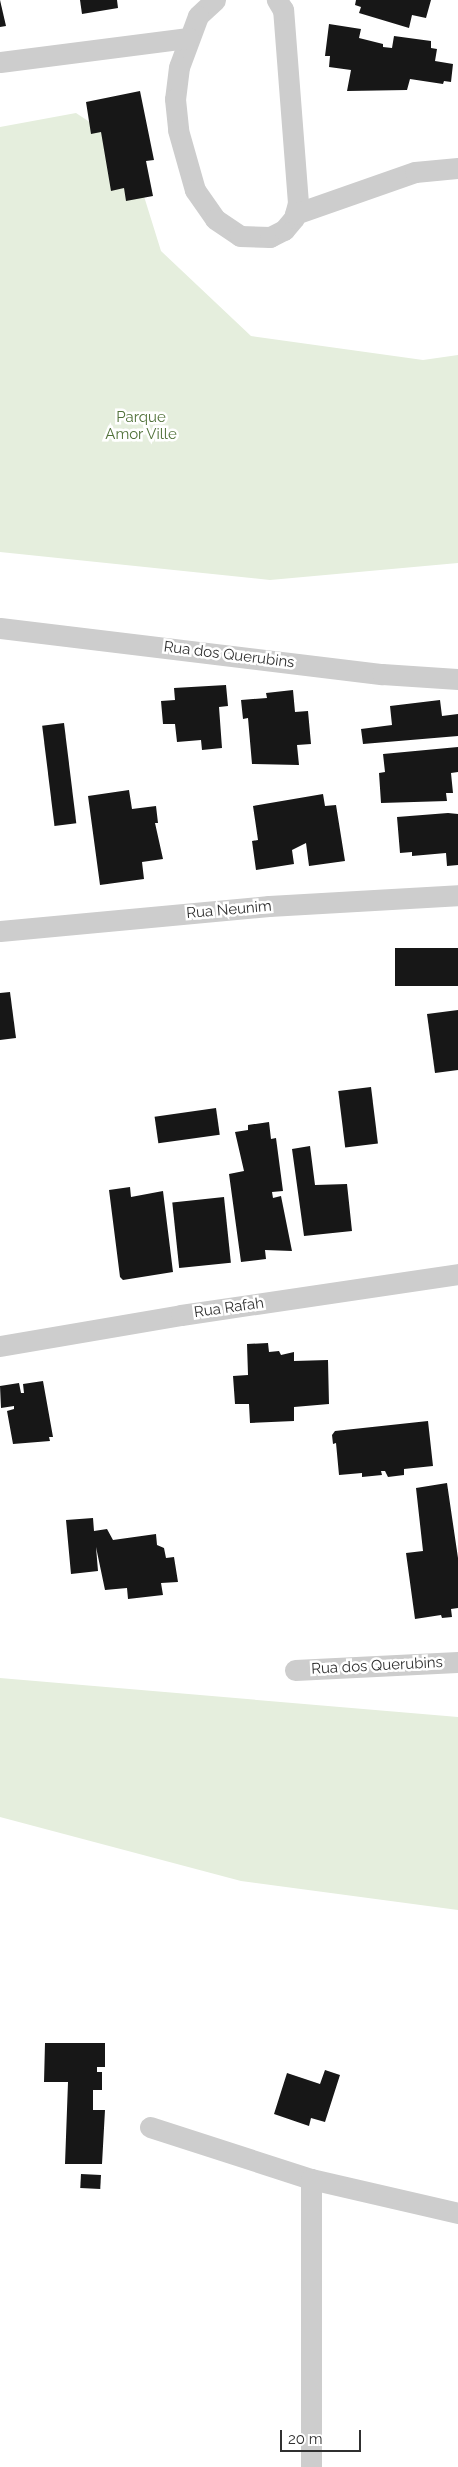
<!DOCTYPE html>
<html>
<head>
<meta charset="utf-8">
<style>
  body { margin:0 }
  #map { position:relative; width:458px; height:2467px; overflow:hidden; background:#fff; font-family:Raleway,sans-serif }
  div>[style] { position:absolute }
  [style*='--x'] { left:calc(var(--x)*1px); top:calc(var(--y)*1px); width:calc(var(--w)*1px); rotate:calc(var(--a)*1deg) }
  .green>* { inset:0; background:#e5eedd }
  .building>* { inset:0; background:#171717; transform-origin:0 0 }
  .minor>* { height:21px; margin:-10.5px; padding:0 10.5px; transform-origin:10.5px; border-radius:10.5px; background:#cdcdcd }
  span { translate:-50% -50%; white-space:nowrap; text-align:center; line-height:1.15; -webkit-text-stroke:5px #fff; paint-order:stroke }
  .park-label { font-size:15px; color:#507139 }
  .street-label { font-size:15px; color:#303030 }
  .scale { position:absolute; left:280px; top:2430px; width:81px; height:22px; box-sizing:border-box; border:2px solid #303030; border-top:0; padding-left:6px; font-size:15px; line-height:18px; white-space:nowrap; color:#303030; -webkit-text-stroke:4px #fff; paint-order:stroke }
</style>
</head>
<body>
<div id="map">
  <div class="green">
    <div style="clip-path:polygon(76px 113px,129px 148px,161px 251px,251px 336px,423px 360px,458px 355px,458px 563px,270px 580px,0 552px,0 127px)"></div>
    <div style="clip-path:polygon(0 1678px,458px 1717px,458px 1910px,241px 1881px,0 1817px)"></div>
  </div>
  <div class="building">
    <div style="clip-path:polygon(0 0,6px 26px,0 27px)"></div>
    <div style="clip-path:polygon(80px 0,117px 0,118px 8px,82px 14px)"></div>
    <div style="clip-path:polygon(356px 0,431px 0,426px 18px,412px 15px,409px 28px,359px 13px,361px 7px,355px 5px)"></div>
    <div style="clip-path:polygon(329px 24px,361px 29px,359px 38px,383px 44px,383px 47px,392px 48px,394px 36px,431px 41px,431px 48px,437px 49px,435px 61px,453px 64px,451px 82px,444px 81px,443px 84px,410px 79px,407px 90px,347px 91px,351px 70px,329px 67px,330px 56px,325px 56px)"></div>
    <div style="clip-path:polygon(140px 91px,154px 160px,146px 161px,153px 196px,126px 201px,124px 188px,111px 191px,101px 132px,91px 134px,86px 102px)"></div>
    <div style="clip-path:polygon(226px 685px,228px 706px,219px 707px,222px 748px,202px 750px,201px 740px,177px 742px,175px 724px,163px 724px,161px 701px,175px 700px,174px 688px)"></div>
    <div style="clip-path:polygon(293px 690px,295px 712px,308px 711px,311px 744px,297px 745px,299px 765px,252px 764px,248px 718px,243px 719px,241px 700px,267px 698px,266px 693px)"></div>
    <div style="clip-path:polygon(440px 700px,442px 716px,458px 714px,458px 736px,363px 744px,361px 729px,392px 725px,390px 706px)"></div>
    <div style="left:64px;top:723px;width:101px;height:22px;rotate:83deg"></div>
    <div style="clip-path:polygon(458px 747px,458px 772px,451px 773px,453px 793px,446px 793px,447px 801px,381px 803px,379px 773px,385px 772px,383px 754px)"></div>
    <div style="clip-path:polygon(129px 790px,132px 809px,156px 806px,158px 823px,155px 823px,163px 859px,142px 862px,144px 879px,100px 885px,88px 796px)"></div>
    <div style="clip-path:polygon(323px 794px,325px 806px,336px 805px,345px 861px,309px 866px,306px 843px,292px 850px,294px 864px,256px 870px,252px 841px,258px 840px,253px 806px)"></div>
    <div style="clip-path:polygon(448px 813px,458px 814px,458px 865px,447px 866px,446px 853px,412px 856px,412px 852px,400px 853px,397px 817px)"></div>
    <div style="left:458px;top:948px;width:38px;height:63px;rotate:90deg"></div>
    <div style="clip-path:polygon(10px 992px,16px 1038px,0 1040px,0 993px)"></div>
    <div style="clip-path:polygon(458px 1010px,458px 1070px,435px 1073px,427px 1014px)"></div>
    <div style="left:371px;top:1087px;width:57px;height:33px;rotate:83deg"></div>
    <div style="left:216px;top:1108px;width:27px;height:62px;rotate:82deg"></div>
    <div style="clip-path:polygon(269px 1122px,271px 1139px,276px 1138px,283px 1191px,272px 1192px,273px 1198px,281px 1196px,292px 1251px,265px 1250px,266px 1259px,241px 1262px,229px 1174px,244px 1171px,235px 1132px,248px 1130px,248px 1125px)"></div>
    <div style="clip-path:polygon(310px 1146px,315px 1185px,347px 1184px,352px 1231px,304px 1236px,292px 1149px)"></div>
    <div style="clip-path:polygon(130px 1187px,131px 1197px,163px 1191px,173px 1272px,123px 1280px,120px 1277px,109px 1190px)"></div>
    <div style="left:224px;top:1197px;width:66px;height:52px;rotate:84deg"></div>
    <div style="clip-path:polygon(268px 1343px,269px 1352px,279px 1351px,281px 1355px,294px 1352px,294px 1361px,328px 1360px,329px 1404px,294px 1407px,294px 1421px,250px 1423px,249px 1404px,235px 1404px,233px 1376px,248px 1375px,247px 1344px)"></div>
    <div style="clip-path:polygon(43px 1381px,53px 1437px,49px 1437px,50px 1441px,13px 1444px,7px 1411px,14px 1409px,14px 1406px,1px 1408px,0 1386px,19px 1383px,21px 1393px,24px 1393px,23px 1384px)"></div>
    <div style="clip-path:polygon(428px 1421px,433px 1466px,404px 1469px,404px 1475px,388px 1477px,385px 1471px,381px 1471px,382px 1475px,362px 1477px,362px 1473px,339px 1475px,336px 1443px,333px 1444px,332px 1435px,335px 1431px)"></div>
    <div style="clip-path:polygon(447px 1483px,458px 1558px,458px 1608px,451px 1609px,452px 1617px,442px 1618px,441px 1615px,415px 1619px,406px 1553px,423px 1551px,416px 1488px)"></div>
    <div style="clip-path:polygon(93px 1518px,94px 1531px,107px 1529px,113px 1540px,156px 1534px,157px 1545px,164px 1548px,166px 1558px,174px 1557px,178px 1582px,161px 1583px,163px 1595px,128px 1599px,127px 1588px,105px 1590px,96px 1547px,98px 1571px,71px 1574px,66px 1520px)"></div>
    <div style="clip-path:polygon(45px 2043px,105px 2043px,105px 2067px,97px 2067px,97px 2072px,102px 2072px,102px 2090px,93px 2090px,93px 2110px,105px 2110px,102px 2164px,65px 2164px,68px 2082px,44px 2082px)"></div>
    <div style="clip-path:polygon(325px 2070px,340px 2075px,325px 2122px,311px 2118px,309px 2126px,274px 2114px,287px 2073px,320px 2084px)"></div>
    <div style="left:81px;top:2174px;width:20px;height:14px;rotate:3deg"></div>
  </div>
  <div class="minor">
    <div style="--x:215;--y:0;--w:23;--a:137"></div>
    <div style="--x:198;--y:16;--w:54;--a:110.4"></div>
    <div style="--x:179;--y:67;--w:32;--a:97"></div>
    <div style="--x:175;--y:99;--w:31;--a:84"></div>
    <div style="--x:178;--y:130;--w:62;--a:74.2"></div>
    <div style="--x:195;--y:190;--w:35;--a:55"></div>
    <div style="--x:215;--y:219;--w:30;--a:34"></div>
    <div style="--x:240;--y:236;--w:30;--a:2"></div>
    <div style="--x:270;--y:237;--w:16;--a:-27"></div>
    <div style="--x:284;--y:230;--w:16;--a:-50"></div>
    <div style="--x:294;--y:218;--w:16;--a:-75"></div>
    <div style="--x:298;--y:203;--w:194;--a:-94.4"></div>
    <div style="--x:283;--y:10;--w:12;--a:-121"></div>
    <div style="--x:0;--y:62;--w:190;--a:-7.3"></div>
    <div style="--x:295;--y:214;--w:127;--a:-19.3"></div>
    <div style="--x:415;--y:172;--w:43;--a:-5.3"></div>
    <div style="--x:0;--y:628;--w:385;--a:6.9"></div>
    <div style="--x:382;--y:674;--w:76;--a:3.8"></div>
    <div style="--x:0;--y:931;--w:270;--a:-5.3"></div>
    <div style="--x:269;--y:906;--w:189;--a:-3.3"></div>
    <div style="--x:0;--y:1346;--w:184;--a:-9.7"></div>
    <div style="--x:181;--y:1315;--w:280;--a:-8.4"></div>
    <div style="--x:295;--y:1670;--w:163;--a:-2.8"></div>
    <div style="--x:150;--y:2127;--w:169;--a:17.9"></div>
    <div style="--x:311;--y:2179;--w:151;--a:13"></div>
    <div style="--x:311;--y:2467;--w:288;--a:-90"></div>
  </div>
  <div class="park-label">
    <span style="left:141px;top:426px">Parque<br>Amor Ville</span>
  </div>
  <div class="street-label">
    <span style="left:229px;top:655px;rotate:7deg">Rua dos Querubins</span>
    <span style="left:229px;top:910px;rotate:-5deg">Rua Neunim</span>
    <span style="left:229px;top:1308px;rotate:-8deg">Rua Rafah</span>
    <span style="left:377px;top:1666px;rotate:-3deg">Rua dos Querubins</span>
  </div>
  <div class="scale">20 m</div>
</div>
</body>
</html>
